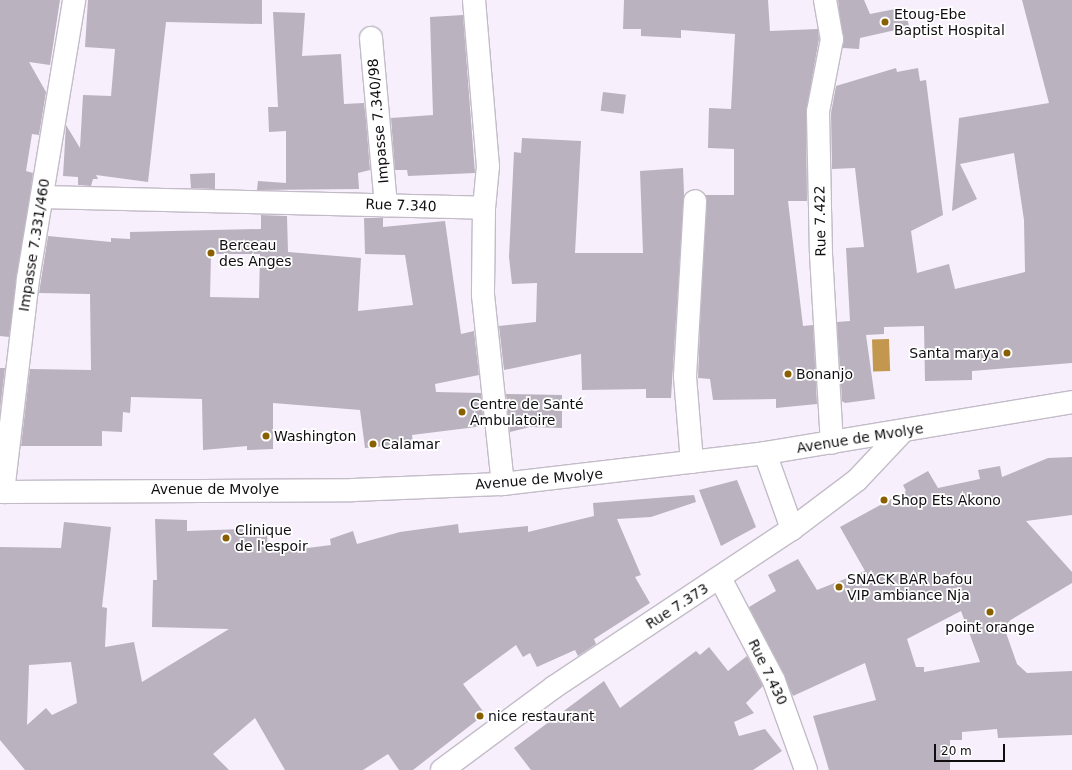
<!DOCTYPE html>
<html>
<head>
<meta charset="utf-8">
<style>
  body { margin:0 }
  #map { position:relative; width:1072px; height:770px; overflow:hidden; background:#f7effc; font-family:"DejaVu Sans",sans-serif }
  div>[style] { position:absolute }
  [style*='--x'] { left:calc(var(--x)*1px); top:calc(var(--y)*1px); width:calc(var(--w)*1px); rotate:calc(var(--a)*1deg) }
  .water>* { inset:0; background:#c3974d; transform-origin:0 0 }
  .building>* { inset:0; background:#bab2be; transform-origin:0 0 }
  .roads { filter:drop-shadow(1px 0 #c3bcc8) drop-shadow(-1px 0 #c3bcc8) drop-shadow(0 1px #c3bcc8) drop-shadow(0 -1px #c3bcc8) }
  .minor>* { height:22px; margin:-11px; padding:0 11px; transform-origin:11px; border-radius:11px; background:#fff }
  .major>* { height:22px; margin:-11px; padding:0 11px; transform-origin:11px; border-radius:11px; background:#fff }
  .dots>* { width:11px; height:11px; translate:-50% -50%; box-sizing:border-box; border:2px solid #fff; border-radius:50% }
  span { translate:-50% -50%; white-space:nowrap; text-align:center; line-height:1.15; -webkit-text-stroke:3.5px #fff; paint-order:stroke }
  .poi-label { font-size:14px; color:#110e12 }
  .left { translate:0 -50%; text-align:left }
  .right { translate:-100% -50%; text-align:right }
  .street-label { font-size:14px; color:#110e12 }
  .scale { position:absolute; left:934px; top:744px; width:71px; height:18px; box-sizing:border-box; border:2px solid #110e12; border-top:0; padding-left:5px; font-size:12px; line-height:14px; white-space:nowrap; color:#110e12; -webkit-text-stroke:3px #fff; paint-order:stroke }
</style>
</head>
<body>
<div id="map">
  <div class="water">
    <div style="left:889px;top:339px;width:32px;height:17px;rotate:88deg"></div>
  </div>
  <div class="building">
    <div style="clip-path:polygon(0 0,60px 0,50px 65px,29px 62px,46px 92px,39px 135px,32px 134px,26px 171px,33px 173px,9px 337px,0 336px)"></div>
    <div style="clip-path:polygon(88px 0,262px 0,262px 24px,166px 22px,148px 182px,96px 175px,98px 179px,93px 179px,91px 186px,78px 185px,78px 177px,63px 176px,66px 125px,80px 148px,83px 95px,111px 96px,115px 49px,85px 47px)"></div>
    <div style="clip-path:polygon(624px 0,768px 0,770px 31px,818px 29px,819px 39px,806px 112px,807px 201px,788px 201px,803px 326px,813px 325px,817px 404px,776px 408px,776px 399px,713px 400px,710px 379px,698px 378px,705px 195px,734px 195px,734px 149px,708px 148px,709px 108px,731px 109px,735px 34px,681px 30px,681px 38px,641px 36px,641px 29px,623px 29px)"></div>
    <div style="clip-path:polygon(838px 0,864px 0,870px 14px,905px 7px,909px 27px,860px 38px,859px 49px,843px 48px)"></div>
    <div style="clip-path:polygon(1022px 0,1072px 0,1072px 363px,972px 371px,972px 380px,925px 381px,924px 326px,884px 327px,884px 334px,866px 335px,875px 399px,845px 403px,842px 401px,837px 322px,850px 321px,846px 248px,864px 247px,855px 168px,832px 169px,831px 113px,836px 86px,896px 68px,897px 72px,918px 68px,920px 81px,926px 80px,943px 215px,911px 231px,917px 273px,949px 264px,955px 289px,1025px 272px,1024px 220px,1014px 153px,960px 164px,977px 199px,952px 211px,959px 118px,1049px 103px)"></div>
    <div style="clip-path:polygon(273px 12px,305px 13px,302px 56px,341px 54px,344px 104px,364px 103px,366px 120px,370px 170px,358px 173px,359px 189px,257px 190px,258px 181px,286px 183px,286px 131px,269px 132px,268px 107px,278px 107px)"></div>
    <div style="clip-path:polygon(463px 15px,475px 173px,408px 176px,407px 170px,395px 170px,391px 118px,433px 115px,430px 17px)"></div>
    <div style="left:603px;top:92px;width:23px;height:19px;rotate:7deg"></div>
    <div style="clip-path:polygon(522px 138px,581px 141px,575px 253px,643px 253px,640px 171px,683px 168px,684px 194px,671px 398px,646px 398px,646px 389px,582px 390px,581px 354px,504px 370px,499px 326px,536px 322px,537px 283px,512px 284px,509px 257px,514px 152px,521px 153px)"></div>
    <div style="clip-path:polygon(215px 173px,215px 189px,191px 188px,190px 174px)"></div>
    <div style="clip-path:polygon(evenodd,261px 215px,287px 216px,288px 252px,361px 258px,358px 311px,413px 305px,405px 255px,365px 254px,364px 218px,383px 218px,383px 227px,445px 221px,461px 334px,474px 331px,479px 375px,435px 384px,436px 392px,481px 393px,484px 426px,412px 435px,413px 443px,365px 448px,360px 410px,273px 403px,273px 449px,247px 450px,247px 446px,203px 450px,202px 399px,131px 397px,130px 413px,123px 412px,122px 432px,102px 431px,102px 446px,21px 446px,30px 369px,91px 370px,90px 294px,39px 293px,48px 236px,111px 242px,111px 238px,130px 239px,130px 232px,261px 229px,261px 215px,211px 254px,260px 254px,259px 298px,210px 297px,211px 254px)"></div>
    <div style="clip-path:polygon(0 368px,5px 368px,0 410px)"></div>
    <div style="clip-path:polygon(506px 394px,562px 395px,562px 428px,530px 427px,510px 432px)"></div>
    <div style="clip-path:polygon(evenodd,1072px 457px,1072px 515px,1026px 521px,1072px 572px,1072px 583px,1009px 621px,1013px 625px,1005px 630px,1017px 664px,1027px 673px,1072px 671px,1072px 735px,998px 738px,997px 729px,962px 732px,962px 740px,950px 740px,950px 770px,829px 770px,813px 716px,876px 700px,865px 663px,793px 696px,749px 607px,776px 591px,768px 575px,798px 559px,817px 590px,865px 571px,840px 527px,906px 491px,903px 485px,928px 471px,938px 488px,980px 479px,978px 470px,1000px 466px,1002px 477px,1048px 458px,1072px 457px,961px 611px,980px 662px,924px 672px,924px 667px,916px 667px,907px 639px,961px 611px)"></div>
    <div style="clip-path:polygon(737px 480px,756px 527px,721px 546px,699px 490px)"></div>
    <div style="clip-path:polygon(evenodd,694px 495px,696px 502px,651px 517px,617px 519px,641px 575px,635px 577px,650px 603px,594px 639px,596px 644px,578px 656px,575px 650px,537px 667px,530px 653px,523px 657px,516px 645px,463px 684px,485px 714px,413px 770px,399px 770px,388px 754px,363px 770px,285px 770px,255px 718px,213px 754px,229px 770px,25px 770px,0 740px,0 547px,61px 548px,64px 522px,111px 527px,102px 607px,107px 608px,105px 647px,134px 642px,142px 682px,229px 629px,152px 627px,153px 580px,157px 580px,155px 519px,187px 520px,187px 531px,243px 529px,243px 534px,267px 533px,268px 553px,331px 545px,330px 539px,353px 531px,357px 544px,400px 532px,458px 524px,459px 533px,528px 526px,528px 532px,594px 516px,593px 503px,694px 495px,71px 662px,77px 703px,52px 715px,46px 708px,27px 725px,29px 665px,71px 662px)"></div>
    <div style="clip-path:polygon(709px 647px,728px 671px,747px 656px,763px 686px,746px 703px,754px 713px,734px 722px,739px 736px,765px 729px,782px 751px,753px 770px,531px 770px,514px 748px,604px 681px,620px 708px,696px 651px,700px 655px)"></div>
  </div>
  <div class="roads">
    <div class="minor">
      <div style="--x:474;--y:0;--w:167;--a:85.2"></div>
      <div style="--x:488;--y:166;--w:42;--a:95.4"></div>
      <div style="--x:825;--y:0;--w:40;--a:80"></div>
      <div style="--x:832;--y:39;--w:74;--a:100.9"></div>
      <div style="--x:818;--y:112;--w:142;--a:88.8"></div>
      <div style="--x:821;--y:254;--w:189;--a:86.7"></div>
      <div style="--x:371;--y:38;--w:168;--a:84.9"></div>
      <div style="--x:42;--y:197;--w:442;--a:1.4"></div>
      <div style="--x:484;--y:208;--w:87;--a:90.7"></div>
      <div style="--x:483;--y:295;--w:190;--a:84"></div>
      <div style="--x:765;--y:453;--w:81;--a:70.4"></div>
      <div style="--x:692;--y:462;--w:86;--a:-94.7"></div>
      <div style="--x:685;--y:376;--w:175;--a:-86.7"></div>
      <div style="--x:3;--y:492;--w:214;--a:-83.3"></div>
      <div style="--x:28;--y:279;--w:283;--a:-80.6"></div>
      <div style="--x:720;--y:578;--w:116;--a:62.3"></div>
      <div style="--x:774;--y:681;--w:95;--a:70.2"></div>
      <div style="--x:442;--y:770;--w:139;--a:-36.5"></div>
      <div style="--x:554;--y:687;--w:286;--a:-33.6"></div>
      <div style="--x:792;--y:529;--w:81;--a:-37"></div>
      <div style="--x:857;--y:480;--w:67;--a:-46.8"></div>
    </div>
    <div class="major">
      <div style="--x:0;--y:492;--w:353;--a:-0.3"></div>
      <div style="--x:353;--y:490;--w:150;--a:-2.3"></div>
      <div style="--x:503;--y:484;--w:264;--a:-6.7"></div>
      <div style="--x:765;--y:453;--w:311;--a:-9.4"></div>
    </div>
  </div>
  <div class="dots">
    <div style="left:885px;top:22px;background:#895f00"></div>
    <div style="left:211px;top:253px;background:#895f00"></div>
    <div style="left:1007px;top:353px;background:#895f00"></div>
    <div style="left:788px;top:374px;background:#895f00"></div>
    <div style="left:462px;top:412px;background:#895f00"></div>
    <div style="left:266px;top:436px;background:#895f00"></div>
    <div style="left:373px;top:444px;background:#895f00"></div>
    <div style="left:884px;top:500px;background:#895f00"></div>
    <div style="left:226px;top:538px;background:#895f00"></div>
    <div style="left:839px;top:587px;background:#895f00"></div>
    <div style="left:990px;top:612px;background:#895f00"></div>
    <div style="left:480px;top:716px;background:#895f00"></div>
  </div>
  <div class="poi-label">
    <span class="left" style="left:894px;top:22px">Etoug-Ebe<br>Baptist Hospital</span>
    <span class="left" style="left:219px;top:253px">Berceau<br>des Anges</span>
    <span class="right" style="left:999px;top:353px">Santa marya</span>
    <span class="left" style="left:796px;top:374px">Bonanjo</span>
    <span class="left" style="left:470px;top:412px">Centre de Santé<br>Ambulatoire</span>
    <span class="left" style="left:274px;top:436px">Washington</span>
    <span class="left" style="left:381px;top:444px">Calamar</span>
    <span class="left" style="left:892px;top:500px">Shop Ets Akono</span>
    <span class="left" style="left:235px;top:538px">Clinique<br>de l'espoir</span>
    <span class="left" style="left:847px;top:587px">SNACK BAR bafou<br>VIP ambiance Nja</span>
    <span style="left:990px;top:627px">point orange</span>
    <span class="left" style="left:488px;top:716px">nice restaurant</span>
  </div>
  <div class="street-label">
    <span style="left:378px;top:121px;rotate:-95deg">Impasse 7.340/98</span>
    <span style="left:401px;top:205px;rotate:2deg">Rue 7.340</span>
    <span style="left:820px;top:221px;rotate:-91deg">Rue 7.422</span>
    <span style="left:34px;top:245px;rotate:-81deg">Impasse 7.331/460</span>
    <span style="left:860px;top:438px;rotate:-9deg">Avenue de Mvolye</span>
    <span style="left:539px;top:479px;rotate:-5deg">Avenue de Mvolye</span>
    <span style="left:215px;top:489px">Avenue de Mvolye</span>
    <span style="left:677px;top:606px;rotate:-33deg">Rue 7.373</span>
    <span style="left:768px;top:672px;rotate:64deg">Rue 7.430</span>
  </div>
  <div class="scale">20 m</div>
</div>
</body>
</html>
